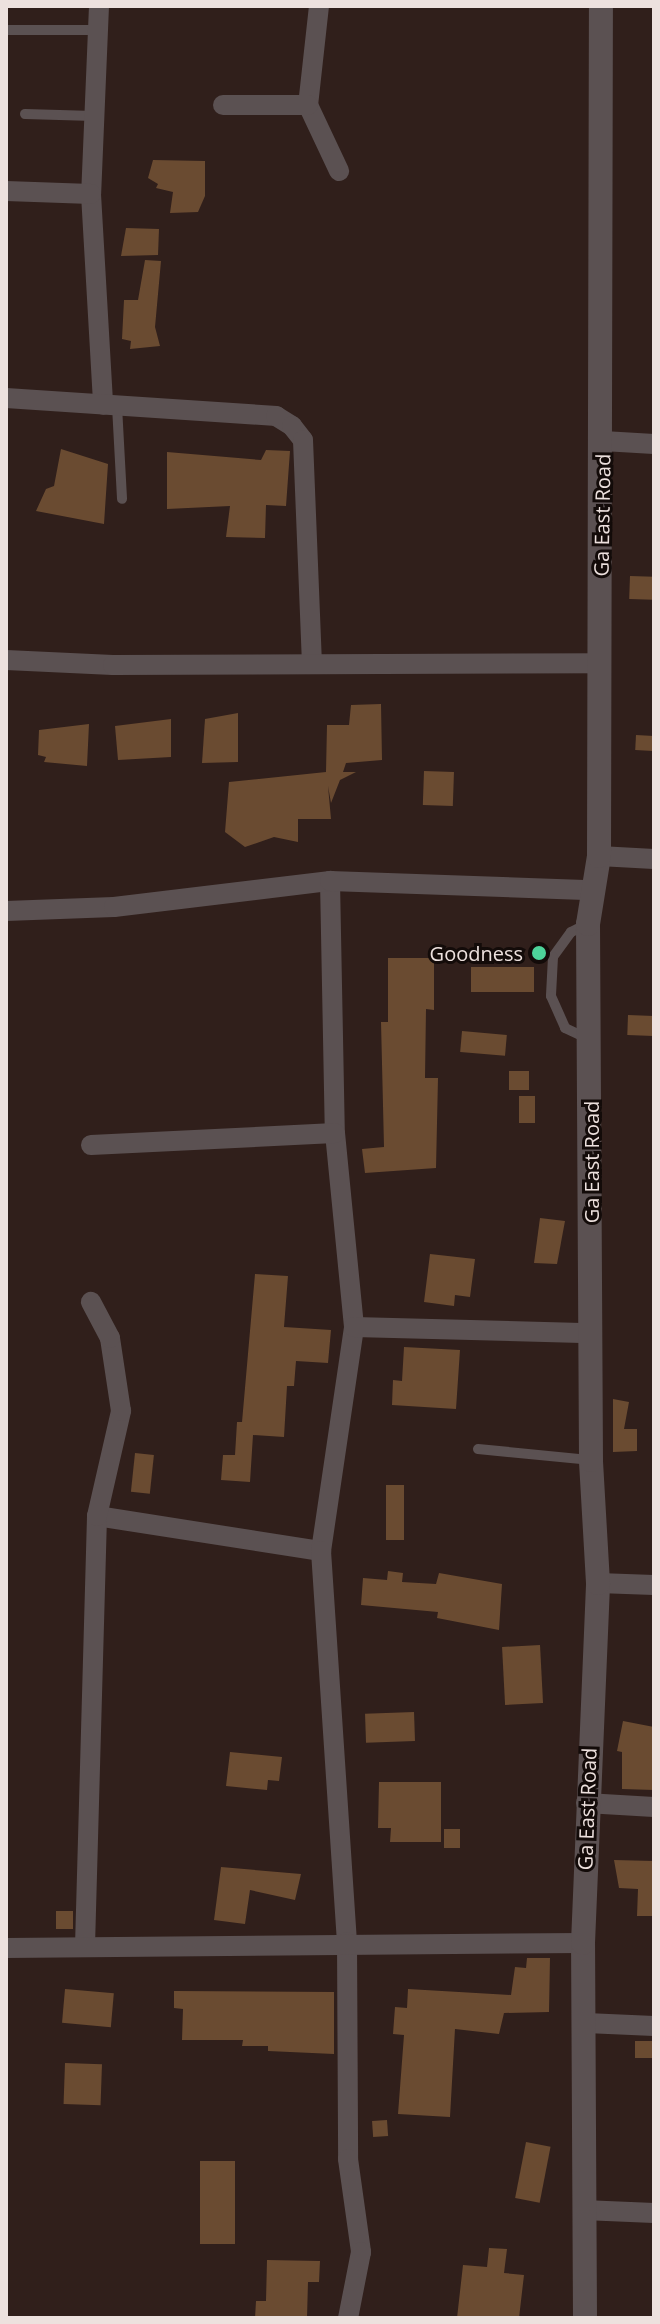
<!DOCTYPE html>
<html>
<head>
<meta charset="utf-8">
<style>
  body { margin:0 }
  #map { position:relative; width:660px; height:2324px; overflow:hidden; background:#301f1b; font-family:"Open Sans",sans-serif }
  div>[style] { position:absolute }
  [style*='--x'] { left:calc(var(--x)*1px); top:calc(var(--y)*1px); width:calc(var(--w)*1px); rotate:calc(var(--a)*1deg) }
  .building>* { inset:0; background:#6a4b31; transform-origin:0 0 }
  .service>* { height:10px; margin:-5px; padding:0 5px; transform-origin:5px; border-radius:5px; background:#5b5152 }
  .minor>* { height:20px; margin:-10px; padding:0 10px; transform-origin:10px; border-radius:10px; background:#5b5152 }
  .tertiary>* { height:24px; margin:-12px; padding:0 12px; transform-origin:12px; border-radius:12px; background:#5b5152 }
  .dots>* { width:22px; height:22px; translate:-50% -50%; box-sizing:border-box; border:4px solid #130b09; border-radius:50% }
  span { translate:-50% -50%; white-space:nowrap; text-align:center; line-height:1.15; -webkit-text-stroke:6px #130b09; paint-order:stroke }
  .street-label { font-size:20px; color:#ede1de }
  .poi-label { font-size:20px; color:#ede1de }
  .right { translate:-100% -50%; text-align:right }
  .frame { position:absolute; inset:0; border:8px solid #ede1de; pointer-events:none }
</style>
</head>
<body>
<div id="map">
  <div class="building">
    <div style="clip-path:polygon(153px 160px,205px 161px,205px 196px,198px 212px,170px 213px,173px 192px,156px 188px,158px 184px,148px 178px)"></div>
    <div style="clip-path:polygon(126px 228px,159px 229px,158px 255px,121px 256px)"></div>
    <div style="clip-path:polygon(145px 260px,161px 261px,155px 327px,160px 346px,130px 349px,131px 341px,122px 339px,124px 300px,138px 300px)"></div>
    <div style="clip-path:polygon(61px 449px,108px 464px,104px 524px,36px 511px,46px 489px,54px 486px)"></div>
    <div style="clip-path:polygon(266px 450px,290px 451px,286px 506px,266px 505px,265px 538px,226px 537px,230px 506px,167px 509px,167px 452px,261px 460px)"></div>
    <div style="left:630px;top:576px;width:24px;height:23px;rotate:2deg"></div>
    <div style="clip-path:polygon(381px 704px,382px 760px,346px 763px,343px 772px,356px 772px,340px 780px,331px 803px,328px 786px,331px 819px,298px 819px,298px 842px,274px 837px,245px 847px,225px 832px,229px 782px,326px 772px,327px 725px,349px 725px,351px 705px)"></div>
    <div style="clip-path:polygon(238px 713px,238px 762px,202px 763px,205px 719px)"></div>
    <div style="clip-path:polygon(171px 719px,171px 757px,118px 760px,115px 726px)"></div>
    <div style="clip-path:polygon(89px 724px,87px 766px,44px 762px,46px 757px,38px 755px,39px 730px)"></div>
    <div style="left:636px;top:735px;width:18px;height:15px;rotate:3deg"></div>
    <div style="left:424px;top:771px;width:30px;height:34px;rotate:2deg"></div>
    <div style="clip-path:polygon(388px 958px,434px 958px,434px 1010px,426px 1009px,425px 1078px,438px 1078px,436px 1168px,365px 1173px,362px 1149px,384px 1147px,381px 1022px,388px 1022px)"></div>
    <div style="left:471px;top:967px;width:63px;height:25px"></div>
    <div style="left:628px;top:1015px;width:26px;height:20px;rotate:2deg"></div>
    <div style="left:462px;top:1031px;width:45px;height:21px;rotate:5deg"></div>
    <div style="left:509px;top:1071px;width:20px;height:19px"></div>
    <div style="left:519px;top:1096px;width:16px;height:27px"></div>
    <div style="clip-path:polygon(540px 1218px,565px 1221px,557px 1264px,534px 1263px)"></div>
    <div style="clip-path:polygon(430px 1254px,475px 1259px,470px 1297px,455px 1295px,454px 1306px,424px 1302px)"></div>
    <div style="clip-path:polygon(255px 1274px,288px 1276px,284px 1327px,331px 1330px,328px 1363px,296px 1361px,294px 1386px,287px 1386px,284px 1437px,253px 1435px,250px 1482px,221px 1480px,223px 1455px,235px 1455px,237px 1422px,242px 1422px)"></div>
    <div style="clip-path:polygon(404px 1347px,460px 1350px,456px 1409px,392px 1405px,393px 1380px,402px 1381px)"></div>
    <div style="clip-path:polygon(613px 1399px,629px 1402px,624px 1429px,637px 1429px,637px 1451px,613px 1452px)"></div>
    <div style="left:135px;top:1453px;width:19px;height:39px;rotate:6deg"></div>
    <div style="left:386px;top:1485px;width:18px;height:55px"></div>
    <div style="clip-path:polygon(388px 1571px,403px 1573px,402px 1582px,436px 1584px,439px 1573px,502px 1584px,499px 1630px,437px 1618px,438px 1612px,361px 1605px,363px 1578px,387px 1580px)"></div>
    <div style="left:540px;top:1645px;width:58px;height:38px;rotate:87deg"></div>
    <div style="left:414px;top:1712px;width:29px;height:49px;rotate:88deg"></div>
    <div style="clip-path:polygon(623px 1721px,654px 1727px,654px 1790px,622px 1789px,622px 1752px,617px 1751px)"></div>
    <div style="clip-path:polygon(230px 1752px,282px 1757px,279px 1781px,268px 1780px,267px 1790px,226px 1786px)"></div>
    <div style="clip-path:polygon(379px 1782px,441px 1782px,441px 1842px,390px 1842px,391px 1828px,378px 1828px)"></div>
    <div style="left:444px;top:1829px;width:16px;height:19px"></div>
    <div style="clip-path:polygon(614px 1860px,654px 1861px,654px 1916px,637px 1916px,638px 1889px,619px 1888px)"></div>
    <div style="clip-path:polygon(221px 1867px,301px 1874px,295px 1900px,250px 1890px,245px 1924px,214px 1920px)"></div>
    <div style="left:56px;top:1911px;width:17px;height:18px"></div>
    <div style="clip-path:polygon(527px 1958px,550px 1958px,549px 2012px,504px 2013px,499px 2034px,455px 2029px,450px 2117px,398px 2114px,404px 2035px,393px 2034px,395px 2007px,407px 2008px,408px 1989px,511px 1995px,515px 1967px,526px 1968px)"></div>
    <div style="left:65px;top:1989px;width:49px;height:34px;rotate:5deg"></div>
    <div style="clip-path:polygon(174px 1991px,334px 1992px,334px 2054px,268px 2051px,268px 2046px,242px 2046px,243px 2040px,182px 2040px,183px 2009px,174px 2008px)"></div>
    <div style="left:635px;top:2041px;width:19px;height:17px"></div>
    <div style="left:65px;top:2063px;width:37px;height:41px;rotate:2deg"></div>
    <div style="left:387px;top:2120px;width:16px;height:15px;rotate:86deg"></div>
    <div style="left:526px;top:2142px;width:25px;height:57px;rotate:11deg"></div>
    <div style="left:200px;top:2161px;width:35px;height:83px"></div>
    <div style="clip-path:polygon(489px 2248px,507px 2249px,504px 2273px,524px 2275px,519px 2318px,457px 2318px,463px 2265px,487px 2267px)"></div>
    <div style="clip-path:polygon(267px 2260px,320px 2261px,319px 2282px,308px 2282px,307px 2318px,255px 2318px,256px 2301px,266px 2301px)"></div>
  </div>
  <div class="service">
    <div style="--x:6;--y:30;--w:92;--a:0"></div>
    <div style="--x:25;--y:114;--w:69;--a:1.7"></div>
    <div style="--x:117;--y:406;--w:93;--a:86.9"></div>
    <div style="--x:585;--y:925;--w:16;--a:153"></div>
    <div style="--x:571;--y:932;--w:31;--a:126"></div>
    <div style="--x:553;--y:957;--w:39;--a:93"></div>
    <div style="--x:551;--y:996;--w:35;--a:66"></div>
    <div style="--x:565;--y:1028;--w:26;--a:25"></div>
    <div style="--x:478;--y:1449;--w:114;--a:5.6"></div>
  </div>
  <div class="minor">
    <div style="--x:99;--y:6;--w:188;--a:92.4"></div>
    <div style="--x:91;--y:194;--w:211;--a:86.7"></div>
    <div style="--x:319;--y:6;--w:100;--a:96.3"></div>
    <div style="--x:308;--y:105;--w:73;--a:64.8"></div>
    <div style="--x:223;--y:105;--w:85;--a:0"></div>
    <div style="--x:6;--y:191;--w:85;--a:2"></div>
    <div style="--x:6;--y:398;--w:271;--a:3.8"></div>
    <div style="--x:276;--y:416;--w:19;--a:32"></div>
    <div style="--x:292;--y:426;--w:18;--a:52"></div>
    <div style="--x:303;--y:440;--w:221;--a:87.7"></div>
    <div style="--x:603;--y:441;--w:51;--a:3.4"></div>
    <div style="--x:6;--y:660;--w:107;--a:2.7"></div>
    <div style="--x:113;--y:665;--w:488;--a:-0.2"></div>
    <div style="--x:599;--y:856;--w:55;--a:3.1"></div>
    <div style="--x:330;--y:881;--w:252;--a:88.9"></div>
    <div style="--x:335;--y:1133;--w:195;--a:84.4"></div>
    <div style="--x:6;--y:911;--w:108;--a:-2.1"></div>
    <div style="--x:114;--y:907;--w:218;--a:-6.9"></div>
    <div style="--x:330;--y:881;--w:262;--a:2"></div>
    <div style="--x:91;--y:1145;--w:244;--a:-2.8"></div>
    <div style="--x:97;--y:1516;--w:227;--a:8.9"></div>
    <div style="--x:321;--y:1551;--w:226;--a:-81.6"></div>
    <div style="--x:354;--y:1327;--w:237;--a:1.5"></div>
    <div style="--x:321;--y:1551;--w:392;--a:86.2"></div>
    <div style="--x:347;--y:1942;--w:217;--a:89.7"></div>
    <div style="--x:348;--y:2159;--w:94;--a:82"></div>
    <div style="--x:361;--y:2252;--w:67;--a:101.1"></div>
    <div style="--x:598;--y:1583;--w:56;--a:2"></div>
    <div style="--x:586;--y:1803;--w:68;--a:3.4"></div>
    <div style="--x:85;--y:1946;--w:430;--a:-88.4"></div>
    <div style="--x:97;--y:1516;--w:108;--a:-77.1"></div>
    <div style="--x:121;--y:1411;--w:74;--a:-98.6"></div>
    <div style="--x:110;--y:1338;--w:41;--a:-117.8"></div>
    <div style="--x:6;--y:1948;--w:577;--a:-0.5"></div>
    <div style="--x:586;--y:2023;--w:68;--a:2.5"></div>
    <div style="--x:583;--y:2210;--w:71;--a:2.4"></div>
  </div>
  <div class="tertiary">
    <div style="--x:585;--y:2318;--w:375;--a:-90.3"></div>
    <div style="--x:583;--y:1943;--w:360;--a:-87.6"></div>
    <div style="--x:598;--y:1583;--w:123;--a:-93.3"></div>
    <div style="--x:591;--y:1460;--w:536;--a:-90.32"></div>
    <div style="--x:588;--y:924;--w:69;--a:-80.8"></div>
    <div style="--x:599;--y:856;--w:850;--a:-89.87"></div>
  </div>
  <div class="dots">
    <div style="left:539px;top:953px;background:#4dd39a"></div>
  </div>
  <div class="street-label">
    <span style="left:602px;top:515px;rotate:-89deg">Ga East Road</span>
    <span style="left:591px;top:1162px;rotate:-90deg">Ga East Road</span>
    <span style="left:587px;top:1809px;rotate:-88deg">Ga East Road</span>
  </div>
  <div class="poi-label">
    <span class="right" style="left:523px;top:953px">Goodness</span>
  </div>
  <div class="frame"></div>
</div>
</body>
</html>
